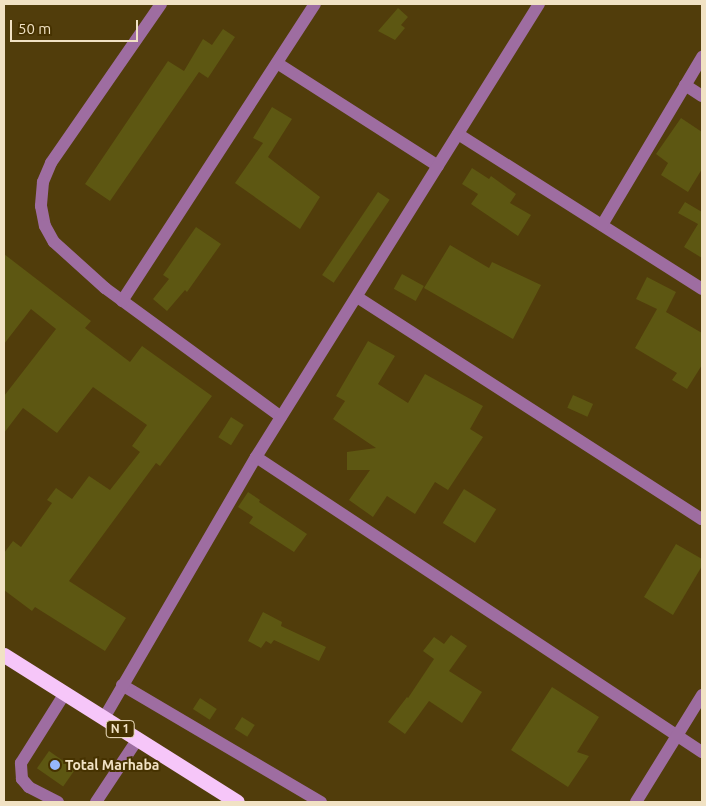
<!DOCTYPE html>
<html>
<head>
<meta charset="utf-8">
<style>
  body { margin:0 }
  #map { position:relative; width:706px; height:806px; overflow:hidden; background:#513d0b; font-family:Ubuntu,sans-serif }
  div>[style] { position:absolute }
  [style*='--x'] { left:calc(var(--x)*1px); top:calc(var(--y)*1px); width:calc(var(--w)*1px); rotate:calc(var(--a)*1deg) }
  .building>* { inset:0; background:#5d5712; transform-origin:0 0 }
  .minor>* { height:12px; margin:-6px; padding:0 6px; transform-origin:6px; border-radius:6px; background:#9e6da1 }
  .highway>* { height:15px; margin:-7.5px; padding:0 7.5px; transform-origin:7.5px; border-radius:7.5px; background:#f6c6f9 }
  .dots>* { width:14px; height:14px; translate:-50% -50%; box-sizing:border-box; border:2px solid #463200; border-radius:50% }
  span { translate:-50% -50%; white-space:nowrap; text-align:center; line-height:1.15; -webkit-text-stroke:4px #463200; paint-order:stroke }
  .shield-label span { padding:1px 4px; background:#463200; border:1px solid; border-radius:4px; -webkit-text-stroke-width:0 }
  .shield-label { font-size:12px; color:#f1e2c4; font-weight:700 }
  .poi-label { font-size:14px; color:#f1e2c4; font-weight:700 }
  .left { translate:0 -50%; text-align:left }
  .frame { position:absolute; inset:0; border:5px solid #f1e2c4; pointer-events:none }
  .scale { position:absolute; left:10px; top:20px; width:128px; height:22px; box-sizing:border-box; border:2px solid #f1e2c4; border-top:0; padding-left:6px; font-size:15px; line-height:18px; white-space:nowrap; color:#f1e2c4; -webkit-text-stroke:4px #463200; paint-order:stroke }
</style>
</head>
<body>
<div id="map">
  <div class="building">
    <div style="clip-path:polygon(398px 8px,408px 17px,401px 25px,405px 28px,395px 40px,378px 31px)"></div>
    <div style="clip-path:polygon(223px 29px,235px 37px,208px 78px,199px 72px,110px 201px,85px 184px,168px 61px,184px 71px,203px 39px,212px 45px)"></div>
    <div style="clip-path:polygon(272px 107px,292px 119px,268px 157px,320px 197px,300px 229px,235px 183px,263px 143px,253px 138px)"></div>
    <div style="clip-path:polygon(681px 118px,702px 132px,702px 169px,688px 192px,661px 175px,668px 163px,656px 154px)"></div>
    <div style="clip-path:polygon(472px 168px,489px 179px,491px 176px,516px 194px,510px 203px,531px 215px,518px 236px,471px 204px,478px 194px,462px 184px)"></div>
    <div style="left:378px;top:192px;width:14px;height:100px;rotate:34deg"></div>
    <div style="clip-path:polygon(685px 202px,702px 212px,702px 258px,684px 247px,698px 224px,678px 213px)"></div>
    <div style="clip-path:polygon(196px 227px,221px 244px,187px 292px,185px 290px,167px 311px,153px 299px,169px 279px,163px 275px)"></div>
    <div style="clip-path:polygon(450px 245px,489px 268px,492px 262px,541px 285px,513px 339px,424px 288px)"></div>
    <div style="clip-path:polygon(4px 254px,91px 321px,85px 328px,130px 362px,142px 346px,212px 396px,160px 466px,156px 463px,69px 581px,126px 618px,105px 651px,35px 607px,32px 611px,4px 590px,4px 553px,13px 541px,21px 547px,52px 503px,47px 500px,56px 488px,72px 499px,89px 476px,110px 490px,140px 452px,132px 446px,147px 425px,93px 387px,57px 433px,23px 408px,4px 433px,4px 396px,56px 329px,31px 309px,4px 344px)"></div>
    <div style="left:402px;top:274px;width:25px;height:17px;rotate:29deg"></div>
    <div style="clip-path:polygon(647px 277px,676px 292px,666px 312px,702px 333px,702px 365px,687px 389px,672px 380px,677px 373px,635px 348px,657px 309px,636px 299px)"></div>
    <div style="clip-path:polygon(368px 341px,395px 356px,378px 384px,408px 403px,425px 374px,483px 406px,470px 429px,483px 437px,448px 490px,435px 482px,415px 514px,387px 496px,373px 517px,349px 500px,370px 470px,347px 470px,347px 452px,376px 448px,333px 419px,345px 401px,336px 396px)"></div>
    <div style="left:573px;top:395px;width:22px;height:14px;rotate:24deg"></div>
    <div style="left:231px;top:417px;width:15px;height:24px;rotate:32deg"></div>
    <div style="left:464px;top:489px;width:38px;height:40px;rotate:32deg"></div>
    <div style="clip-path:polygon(248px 492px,260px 500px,259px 502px,307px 534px,294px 552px,249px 523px,253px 517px,238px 507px)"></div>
    <div style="clip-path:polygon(676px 544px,702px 559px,702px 566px,673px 615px,644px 597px)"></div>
    <div style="clip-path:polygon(263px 612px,282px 622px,281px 626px,326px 647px,319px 661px,274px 640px,271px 644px,266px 641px,261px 648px,248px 641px)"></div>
    <div style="clip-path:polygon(451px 635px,467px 646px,449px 671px,482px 692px,462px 723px,429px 701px,405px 734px,388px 722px,407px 697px,408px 698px,434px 659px,423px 651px,434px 637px,444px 644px)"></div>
    <div style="clip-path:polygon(552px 687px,599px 717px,577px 752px,589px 756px,568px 787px,511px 750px)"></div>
    <div style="left:200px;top:698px;width:20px;height:13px;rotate:33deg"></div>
    <div style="left:242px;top:717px;width:15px;height:14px;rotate:32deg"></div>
    <div style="left:49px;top:751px;width:32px;height:21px;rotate:35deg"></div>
  </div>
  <div class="minor">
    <div style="--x:161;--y:4;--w:193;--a:124.7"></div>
    <div style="--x:51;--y:163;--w:21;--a:113"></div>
    <div style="--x:43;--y:182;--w:24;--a:95"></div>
    <div style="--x:41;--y:206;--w:20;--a:79"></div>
    <div style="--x:45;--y:226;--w:18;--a:61"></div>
    <div style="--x:54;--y:242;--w:69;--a:42"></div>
    <div style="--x:105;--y:288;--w:218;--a:36.2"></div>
    <div style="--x:277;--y:63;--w:191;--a:32.6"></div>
    <div style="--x:685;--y:85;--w:20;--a:33"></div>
    <div style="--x:458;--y:134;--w:289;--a:32.4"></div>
    <div style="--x:602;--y:225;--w:196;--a:-59.2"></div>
    <div style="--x:357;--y:297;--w:410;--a:32.8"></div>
    <div style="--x:122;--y:301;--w:354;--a:-57"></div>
    <div style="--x:256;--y:457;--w:535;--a:33.48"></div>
    <div style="--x:122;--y:685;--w:231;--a:30.5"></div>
    <div style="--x:104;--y:718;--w:302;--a:-59.8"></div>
    <div style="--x:256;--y:457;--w:534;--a:-58.01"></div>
    <div style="--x:58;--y:802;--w:33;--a:-153"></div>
    <div style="--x:29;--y:787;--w:11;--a:-131"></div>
    <div style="--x:22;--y:779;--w:16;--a:-94"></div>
    <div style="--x:21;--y:763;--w:83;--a:-57.8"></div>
    <div style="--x:96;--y:802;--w:74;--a:-56.5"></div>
    <div style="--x:636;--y:802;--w:126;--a:-58.3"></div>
  </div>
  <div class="highway">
    <div style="--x:4;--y:655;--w:275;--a:32.2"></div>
  </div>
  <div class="dots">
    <div style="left:55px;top:765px;background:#95b6fd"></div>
  </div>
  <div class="shield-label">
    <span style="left:120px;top:729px">N 1</span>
  </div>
  <div class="poi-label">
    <span class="left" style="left:65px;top:765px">Total Marhaba</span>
  </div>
  <div class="frame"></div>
  <div class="scale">50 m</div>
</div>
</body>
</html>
